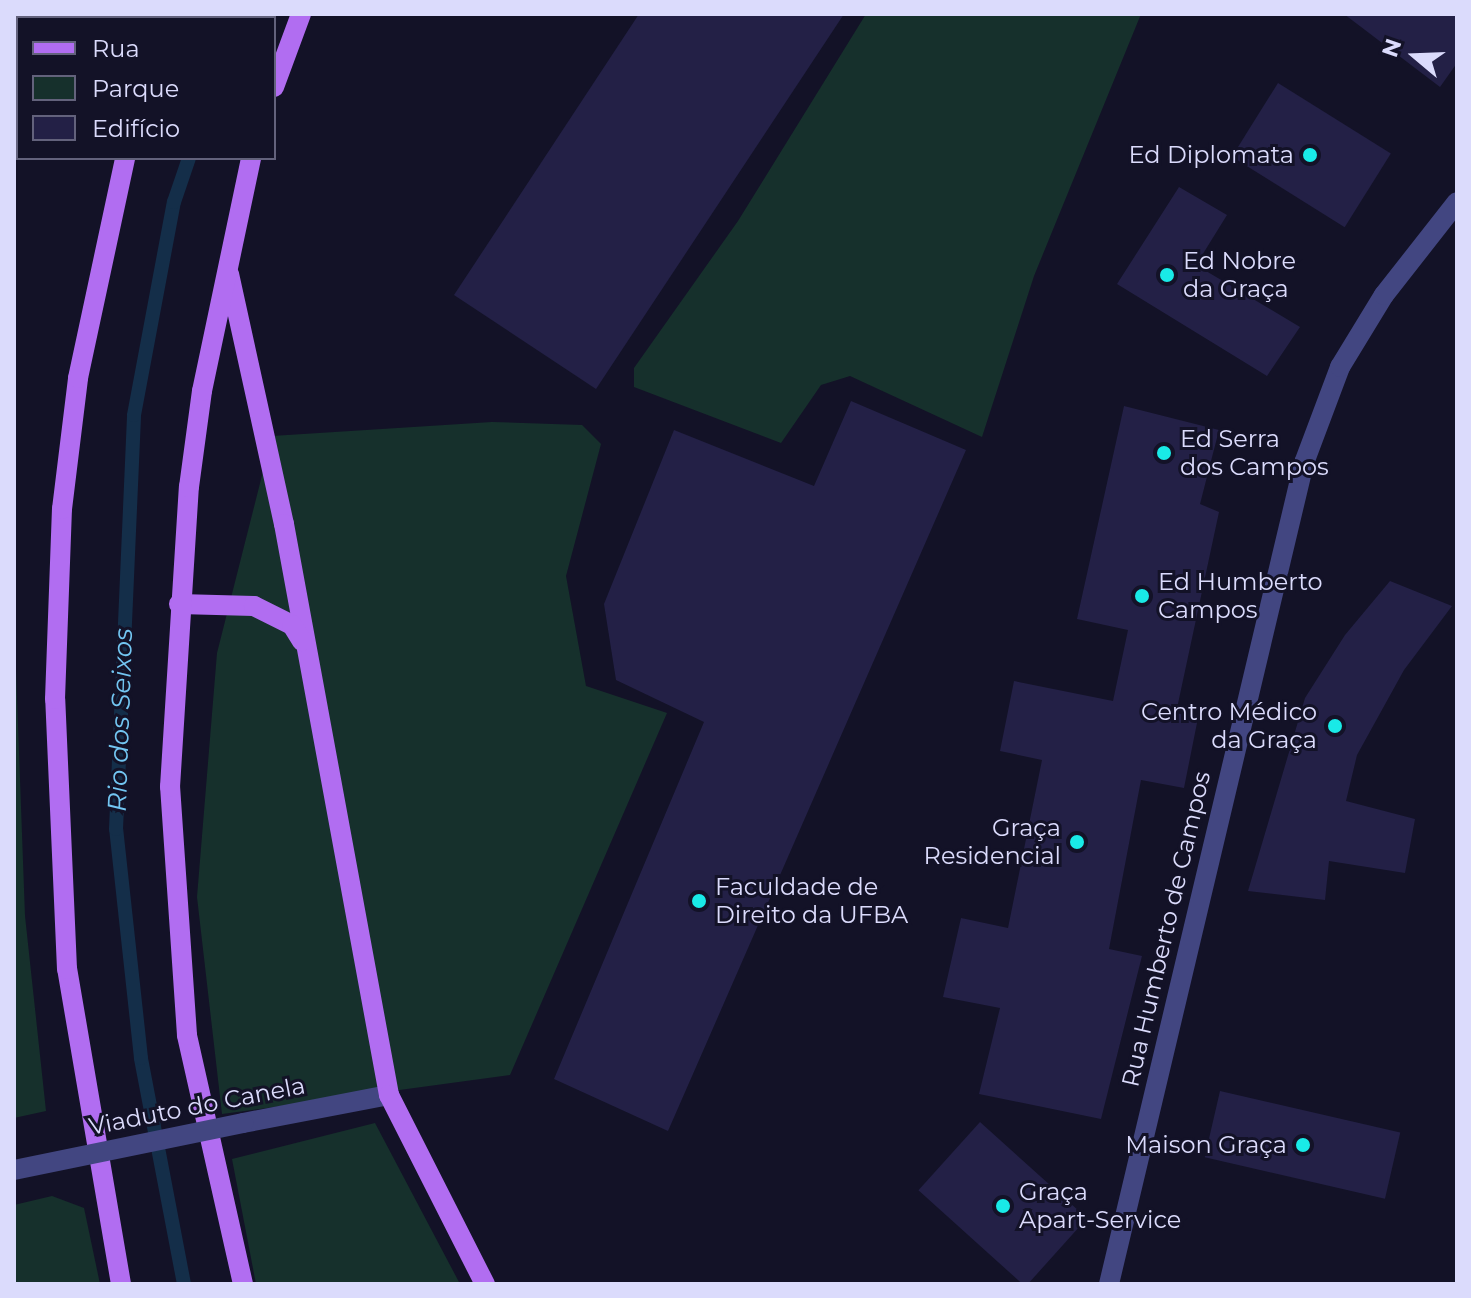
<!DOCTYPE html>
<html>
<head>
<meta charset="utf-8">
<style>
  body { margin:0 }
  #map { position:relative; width:1471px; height:1298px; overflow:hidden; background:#131227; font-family:Montserrat,sans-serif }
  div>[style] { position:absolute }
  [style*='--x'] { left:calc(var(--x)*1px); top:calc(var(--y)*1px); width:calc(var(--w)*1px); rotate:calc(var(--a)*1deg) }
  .green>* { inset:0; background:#16302c }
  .stream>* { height:14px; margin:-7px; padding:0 7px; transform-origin:7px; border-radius:7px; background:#142e49 }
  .building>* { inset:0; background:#232046; transform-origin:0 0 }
  .minor>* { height:20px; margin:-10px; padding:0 10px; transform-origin:10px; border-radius:10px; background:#424681 }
  .major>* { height:20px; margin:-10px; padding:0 10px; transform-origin:10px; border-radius:10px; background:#b16df1 }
  .minor-bridge>* { height:20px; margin:-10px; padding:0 10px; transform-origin:10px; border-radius:10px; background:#424681 }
  .dots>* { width:22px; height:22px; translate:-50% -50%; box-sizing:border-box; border:4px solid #131227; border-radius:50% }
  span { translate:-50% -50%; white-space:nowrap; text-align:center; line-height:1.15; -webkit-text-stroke:6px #131227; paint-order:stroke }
  .poi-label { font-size:24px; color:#dbdbfc }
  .right { translate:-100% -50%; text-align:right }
  .left { translate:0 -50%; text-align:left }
  .street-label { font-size:24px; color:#dbdbfc }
  .water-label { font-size:26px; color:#73c6f2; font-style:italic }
  .frame { position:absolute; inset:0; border:16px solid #dbdbfc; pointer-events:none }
  .legend { position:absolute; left:16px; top:16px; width:260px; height:144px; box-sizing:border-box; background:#131227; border:2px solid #63627c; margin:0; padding:10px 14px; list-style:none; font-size:24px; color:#dbdbfc }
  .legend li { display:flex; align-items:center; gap:16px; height:40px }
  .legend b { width:40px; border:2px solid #63627c }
  .north { position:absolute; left:1375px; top:16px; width:80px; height:80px; -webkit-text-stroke:6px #131227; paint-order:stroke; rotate:289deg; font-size:22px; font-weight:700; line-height:32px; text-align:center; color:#dbdbfc }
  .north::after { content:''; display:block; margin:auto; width:28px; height:36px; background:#dbdbfc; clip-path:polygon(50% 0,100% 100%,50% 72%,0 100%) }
</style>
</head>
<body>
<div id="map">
  <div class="green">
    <div style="clip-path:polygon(866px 14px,1141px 14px,1034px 276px,982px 437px,850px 376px,821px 385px,781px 443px,634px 387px,634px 368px,738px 221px)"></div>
    <div style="clip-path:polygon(492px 422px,582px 425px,601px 444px,566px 576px,586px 686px,667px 713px,510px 1075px,222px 1114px,197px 897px,217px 653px,272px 436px)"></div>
    <div style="clip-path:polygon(14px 615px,25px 916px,46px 1111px,14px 1118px)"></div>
    <div style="clip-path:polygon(375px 1123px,460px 1284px,256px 1284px,232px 1159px)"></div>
    <div style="clip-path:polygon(52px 1196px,84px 1208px,100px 1284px,14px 1284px,14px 1205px)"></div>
  </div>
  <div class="stream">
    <div style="--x:238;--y:18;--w:4;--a:-76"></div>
    <div style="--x:184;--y:1284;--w:230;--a:-100.8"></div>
    <div style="--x:141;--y:1058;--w:230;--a:-96.2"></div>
    <div style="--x:116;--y:829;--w:414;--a:-87.5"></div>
    <div style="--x:134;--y:415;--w:217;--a:-79.4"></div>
    <div style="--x:174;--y:202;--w:46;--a:-71.2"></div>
  </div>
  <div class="building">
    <div style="clip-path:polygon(639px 14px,844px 14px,596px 389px,454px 295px)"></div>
    <div style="clip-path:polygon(1344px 14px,1457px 14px,1457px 63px,1440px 87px)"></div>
    <div style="left:1278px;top:83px;width:133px;height:87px;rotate:32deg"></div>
    <div style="clip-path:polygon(1179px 187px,1227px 215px,1196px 265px,1300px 327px,1267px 376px,1117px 284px)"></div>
    <div style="clip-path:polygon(851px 401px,966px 450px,668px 1131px,554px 1079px,704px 722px,616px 680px,604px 604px,674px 430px,814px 486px)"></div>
    <div style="clip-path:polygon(1124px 406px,1219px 430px,1200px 504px,1219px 512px,1176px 713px,1198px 718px,1184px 788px,1141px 780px,1109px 949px,1142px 956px,1101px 1119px,979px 1094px,1000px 1008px,943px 997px,961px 918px,1008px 928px,1042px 760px,1000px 751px,1014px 681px,1113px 701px,1128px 630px,1077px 619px)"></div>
    <div style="clip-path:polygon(1390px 581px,1452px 606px,1404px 670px,1357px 755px,1346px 801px,1415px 819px,1405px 873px,1329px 861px,1325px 900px,1248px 891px,1305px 698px,1345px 635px)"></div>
    <div style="left:1220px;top:1091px;width:185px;height:68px;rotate:13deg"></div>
    <div style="left:980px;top:1122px;width:144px;height:92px;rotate:42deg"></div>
  </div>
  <div class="minor">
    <div style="--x:243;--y:1123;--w:149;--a:-10.9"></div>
    <div style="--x:1109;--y:1284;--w:844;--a:-76.64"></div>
    <div style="--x:1304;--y:463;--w:103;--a:-69.4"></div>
    <div style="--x:1340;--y:367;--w:84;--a:-58.6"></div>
    <div style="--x:1384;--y:295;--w:118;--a:-51.9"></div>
  </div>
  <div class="major">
    <div style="--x:173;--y:18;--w:4;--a:-76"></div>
    <div style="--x:274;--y:87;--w:78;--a:-69.7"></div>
    <div style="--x:229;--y:274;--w:256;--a:77.6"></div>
    <div style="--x:284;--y:524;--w:581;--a:79.58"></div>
    <div style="--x:389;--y:1095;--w:212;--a:63.1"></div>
    <div style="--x:179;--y:604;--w:75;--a:1.5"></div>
    <div style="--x:254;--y:606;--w:42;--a:26.6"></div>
    <div style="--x:292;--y:625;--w:19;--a:58"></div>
    <div style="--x:121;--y:1284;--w:320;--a:-99.7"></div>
    <div style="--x:67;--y:969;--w:270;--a:-92.5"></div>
    <div style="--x:55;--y:699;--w:190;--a:-87.9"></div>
    <div style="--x:62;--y:509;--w:132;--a:-83"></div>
    <div style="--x:78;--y:378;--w:225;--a:-77.9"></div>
    <div style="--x:243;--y:1284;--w:255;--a:-102.7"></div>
    <div style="--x:187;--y:1035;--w:249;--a:-93.9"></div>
    <div style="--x:170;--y:787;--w:301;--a:-86.4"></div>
    <div style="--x:189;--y:487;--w:97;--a:-82.3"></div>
    <div style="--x:202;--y:391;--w:238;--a:-78.1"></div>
  </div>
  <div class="minor-bridge">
    <div style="--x:14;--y:1170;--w:234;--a:-11.6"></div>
  </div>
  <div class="dots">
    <div style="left:1310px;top:155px;background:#19eae7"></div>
    <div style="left:1167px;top:275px;background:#19eae7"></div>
    <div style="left:1164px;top:453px;background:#19eae7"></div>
    <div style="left:1142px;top:596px;background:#19eae7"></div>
    <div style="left:1335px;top:726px;background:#19eae7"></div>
    <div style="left:1077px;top:842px;background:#19eae7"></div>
    <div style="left:699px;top:901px;background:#19eae7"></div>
    <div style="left:1303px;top:1145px;background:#19eae7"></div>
    <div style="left:1003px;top:1206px;background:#19eae7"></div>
  </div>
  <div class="poi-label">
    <span class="right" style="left:1294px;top:155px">Ed Diplomata</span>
    <span class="left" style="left:1183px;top:275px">Ed Nobre<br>da Graça</span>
    <span class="left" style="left:1180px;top:453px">Ed Serra<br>dos Campos</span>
    <span class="left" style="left:1158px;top:596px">Ed Humberto<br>Campos</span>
    <span class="right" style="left:1317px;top:726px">Centro Médico<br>da Graça</span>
    <span class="right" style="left:1061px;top:842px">Graça<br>Residencial</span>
    <span class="left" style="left:715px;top:901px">Faculdade de<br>Direito da UFBA</span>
    <span class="right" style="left:1287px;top:1145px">Maison Graça</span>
    <span class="left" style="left:1019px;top:1206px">Graça<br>Apart-Service</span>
  </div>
  <div class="street-label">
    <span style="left:1166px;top:929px;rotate:-77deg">Rua Humberto de Campos</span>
    <span style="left:197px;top:1106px;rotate:-11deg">Viaduto do Canela</span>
  </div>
  <div class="water-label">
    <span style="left:121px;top:720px;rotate:-88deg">Rio dos Seixos</span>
  </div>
  <div class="frame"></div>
  <ul class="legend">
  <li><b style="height:10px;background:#b16df1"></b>Rua</li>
  <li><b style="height:22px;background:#16302c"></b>Parque</li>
  <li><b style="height:22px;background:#232046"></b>Edifício</li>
  </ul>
  <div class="north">N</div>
</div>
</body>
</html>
